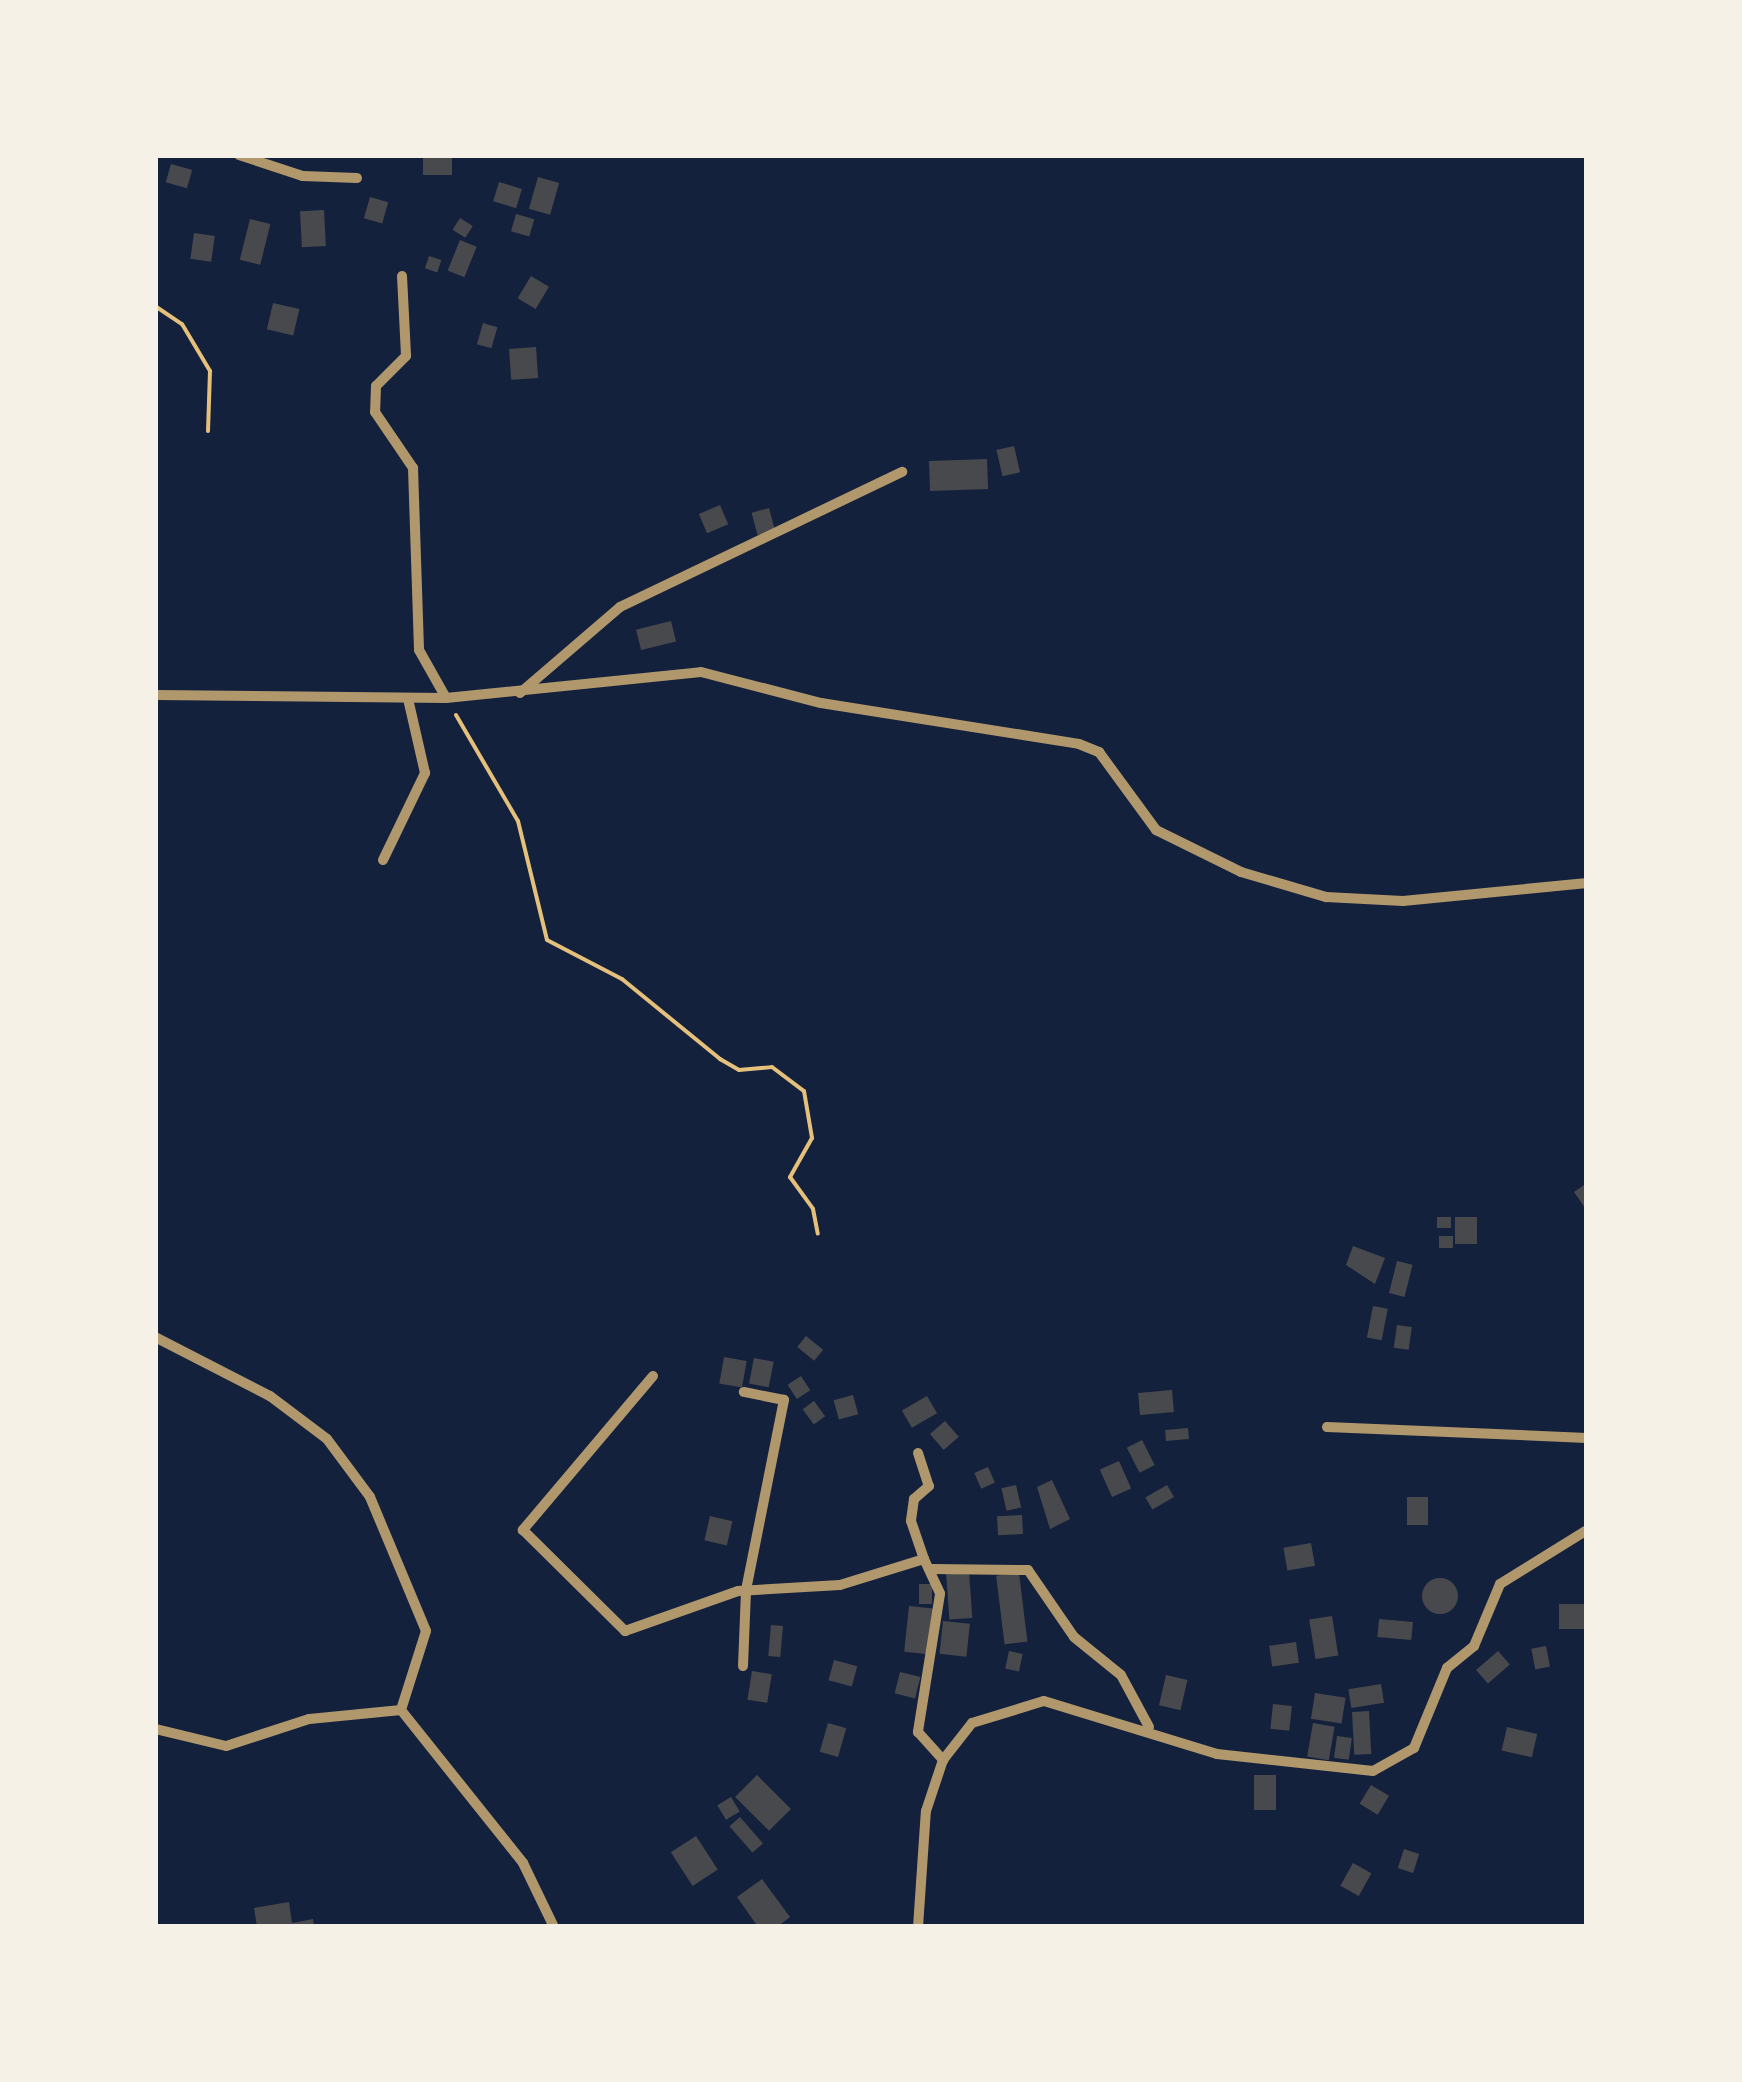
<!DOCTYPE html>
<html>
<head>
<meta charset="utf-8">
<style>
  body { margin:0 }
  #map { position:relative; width:1742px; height:2082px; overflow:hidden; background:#14213d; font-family:"PT Sans",sans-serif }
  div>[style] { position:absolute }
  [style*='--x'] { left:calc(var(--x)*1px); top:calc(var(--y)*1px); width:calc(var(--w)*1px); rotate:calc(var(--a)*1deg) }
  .building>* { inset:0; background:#48494c; transform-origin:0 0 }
  .round { border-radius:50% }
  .path>* { height:4px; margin:-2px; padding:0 2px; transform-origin:2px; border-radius:2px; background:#e5c07b }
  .minor>* { height:10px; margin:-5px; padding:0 5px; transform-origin:5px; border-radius:5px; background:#b1986c }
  span { translate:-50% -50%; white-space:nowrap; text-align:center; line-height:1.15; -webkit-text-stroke:10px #f6f1e7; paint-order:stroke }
  .frame { position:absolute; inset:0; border:158px solid #f6f1e7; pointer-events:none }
</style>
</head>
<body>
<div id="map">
  <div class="building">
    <div style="left:423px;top:155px;width:29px;height:20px"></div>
    <div style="left:171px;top:164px;width:22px;height:19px;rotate:16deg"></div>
    <div style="left:538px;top:177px;width:22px;height:33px;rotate:16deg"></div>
    <div style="left:499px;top:182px;width:24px;height:20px;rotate:17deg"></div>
    <div style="left:370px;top:197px;width:19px;height:22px;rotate:16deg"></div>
    <div style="left:324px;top:210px;width:36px;height:24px;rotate:87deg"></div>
    <div style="left:516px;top:214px;width:19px;height:18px;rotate:16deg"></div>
    <div style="left:460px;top:218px;width:15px;height:14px;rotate:32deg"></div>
    <div style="left:250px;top:219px;width:21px;height:42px;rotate:14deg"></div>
    <div style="left:194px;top:233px;width:21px;height:26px;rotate:8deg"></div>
    <div style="left:460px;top:240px;width:18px;height:33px;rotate:22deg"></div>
    <div style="left:429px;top:256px;width:13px;height:13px;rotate:18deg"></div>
    <div style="left:531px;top:276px;width:21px;height:26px;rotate:31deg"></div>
    <div style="left:273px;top:303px;width:27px;height:27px;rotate:13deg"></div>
    <div style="left:483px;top:323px;width:15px;height:22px;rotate:16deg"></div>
    <div style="left:536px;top:347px;width:31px;height:27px;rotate:86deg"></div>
    <div style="left:1014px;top:446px;width:27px;height:18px;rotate:77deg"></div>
    <div style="left:987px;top:459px;width:30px;height:58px;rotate:88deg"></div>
    <div style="left:720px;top:505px;width:21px;height:23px;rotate:67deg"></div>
    <div style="left:769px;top:508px;width:23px;height:18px;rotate:75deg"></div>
    <div style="left:671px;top:621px;width:21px;height:36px;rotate:76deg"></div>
    <div style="clip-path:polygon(1587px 1183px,1587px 1211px,1574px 1192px)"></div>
    <div style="left:1437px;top:1217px;width:14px;height:11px"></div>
    <div style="left:1455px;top:1217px;width:22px;height:27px"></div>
    <div style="left:1439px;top:1236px;width:14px;height:12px"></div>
    <div style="clip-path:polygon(1353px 1246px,1385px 1258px,1375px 1284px,1346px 1265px)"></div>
    <div style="left:1397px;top:1261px;width:16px;height:33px;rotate:14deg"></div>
    <div style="left:1373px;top:1306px;width:15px;height:32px;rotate:11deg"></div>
    <div style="left:1397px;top:1325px;width:15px;height:23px;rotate:8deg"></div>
    <div style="left:806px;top:1336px;width:22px;height:14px;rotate:39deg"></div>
    <div style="left:724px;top:1357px;width:23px;height:27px;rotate:10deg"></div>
    <div style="left:754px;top:1358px;width:20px;height:26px;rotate:11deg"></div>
    <div style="left:801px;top:1376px;width:17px;height:16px;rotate:57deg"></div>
    <div style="left:1172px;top:1390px;width:22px;height:34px;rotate:85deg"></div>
    <div style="left:853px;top:1395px;width:20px;height:20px;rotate:75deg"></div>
    <div style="left:927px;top:1396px;width:20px;height:29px;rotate:60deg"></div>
    <div style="left:814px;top:1401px;width:19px;height:14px;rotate:54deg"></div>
    <div style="left:945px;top:1421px;width:21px;height:20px;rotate:49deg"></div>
    <div style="left:1188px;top:1428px;width:11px;height:23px;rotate:85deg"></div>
    <div style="left:1142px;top:1440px;width:28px;height:17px;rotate:63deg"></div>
    <div style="left:1119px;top:1461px;width:30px;height:21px;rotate:66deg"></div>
    <div style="left:988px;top:1467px;width:17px;height:15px;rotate:66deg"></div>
    <div style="clip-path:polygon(1052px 1480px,1070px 1519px,1050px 1529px,1037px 1487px)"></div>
    <div style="left:1016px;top:1485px;width:23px;height:15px;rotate:77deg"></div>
    <div style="left:1167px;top:1485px;width:14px;height:25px;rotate:60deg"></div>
    <div style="left:1407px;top:1497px;width:21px;height:28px"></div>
    <div style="left:1022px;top:1515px;width:19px;height:25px;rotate:87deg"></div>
    <div style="left:710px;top:1516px;width:23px;height:25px;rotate:13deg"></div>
    <div style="left:1311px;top:1543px;width:23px;height:28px;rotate:80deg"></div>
    <div style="left:969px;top:1571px;width:47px;height:23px;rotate:86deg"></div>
    <div style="left:1019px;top:1573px;width:69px;height:23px;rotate:83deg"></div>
    <div class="round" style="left:1422px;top:1578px;width:36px;height:36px"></div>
    <div style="left:919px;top:1584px;width:13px;height:20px"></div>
    <div style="left:1587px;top:1604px;width:25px;height:28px;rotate:90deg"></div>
    <div style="left:909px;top:1606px;width:27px;height:46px;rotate:6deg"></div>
    <div style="left:1332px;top:1616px;width:40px;height:23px;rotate:81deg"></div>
    <div style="left:1379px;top:1619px;width:34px;height:18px;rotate:5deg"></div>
    <div style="left:943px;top:1621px;width:27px;height:33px;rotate:6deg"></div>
    <div style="left:771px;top:1625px;width:12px;height:31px;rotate:5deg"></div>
    <div style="left:1296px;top:1642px;width:21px;height:27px;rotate:82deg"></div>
    <div style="left:1546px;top:1646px;width:21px;height:15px;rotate:79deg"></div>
    <div style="left:1009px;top:1651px;width:14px;height:18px;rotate:12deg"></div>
    <div style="left:1498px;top:1651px;width:18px;height:29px;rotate:49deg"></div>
    <div style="left:834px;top:1660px;width:24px;height:21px;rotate:15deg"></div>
    <div style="left:752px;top:1671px;width:20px;height:29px;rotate:9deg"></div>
    <div style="left:900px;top:1672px;width:21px;height:22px;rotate:14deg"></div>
    <div style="left:1166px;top:1675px;width:22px;height:31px;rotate:13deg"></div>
    <div style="left:1381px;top:1684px;width:19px;height:33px;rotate:81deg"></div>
    <div style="left:1315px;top:1693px;width:31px;height:26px;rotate:9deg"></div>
    <div style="left:1273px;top:1704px;width:19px;height:25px;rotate:6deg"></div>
    <div style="left:1369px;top:1711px;width:43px;height:17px;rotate:87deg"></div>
    <div style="left:828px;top:1723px;width:19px;height:30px;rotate:16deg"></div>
    <div style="left:1313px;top:1723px;width:22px;height:34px;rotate:10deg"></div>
    <div style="left:1507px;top:1727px;width:31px;height:24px;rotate:13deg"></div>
    <div style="left:1337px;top:1736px;width:15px;height:22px;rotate:8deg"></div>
    <div style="left:757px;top:1775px;width:48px;height:31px;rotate:45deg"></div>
    <div style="left:1254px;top:1775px;width:22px;height:35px"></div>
    <div style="left:1371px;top:1785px;width:21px;height:22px;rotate:31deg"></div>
    <div style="left:731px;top:1797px;width:17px;height:16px;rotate:59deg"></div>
    <div style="left:740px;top:1817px;width:35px;height:14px;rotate:49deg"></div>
    <div style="left:696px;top:1836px;width:40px;height:30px;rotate:57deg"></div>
    <div style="left:1404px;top:1849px;width:16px;height:20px;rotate:18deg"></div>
    <div style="left:1353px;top:1863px;width:21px;height:26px;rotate:29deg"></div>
    <div style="clip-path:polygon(762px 1879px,790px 1917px,777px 1927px,758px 1927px,737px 1897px)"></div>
    <div style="clip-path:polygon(289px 1902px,292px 1923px,313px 1919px,314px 1927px,257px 1927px,254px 1908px)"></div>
  </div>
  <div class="path">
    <div style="--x:155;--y:306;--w:32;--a:34"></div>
    <div style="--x:182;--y:324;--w:55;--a:59.2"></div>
    <div style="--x:210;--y:371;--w:60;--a:91.9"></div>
    <div style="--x:456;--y:715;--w:123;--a:59.7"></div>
    <div style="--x:518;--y:821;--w:122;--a:76.3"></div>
    <div style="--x:547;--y:940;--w:85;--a:27.5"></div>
    <div style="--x:622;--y:979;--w:127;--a:39.2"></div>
    <div style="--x:720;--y:1059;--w:22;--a:30"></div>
    <div style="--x:739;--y:1070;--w:33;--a:-5"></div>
    <div style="--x:772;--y:1067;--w:40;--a:37"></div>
    <div style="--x:804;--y:1091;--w:48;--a:80.3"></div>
    <div style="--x:812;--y:1138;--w:45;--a:119.4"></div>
    <div style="--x:790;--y:1177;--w:39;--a:54"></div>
    <div style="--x:813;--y:1209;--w:25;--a:79"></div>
  </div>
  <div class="minor">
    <div style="--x:239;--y:155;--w:67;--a:18.2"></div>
    <div style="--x:303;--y:176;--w:54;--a:2.1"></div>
    <div style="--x:402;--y:276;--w:80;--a:87.1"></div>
    <div style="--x:406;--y:356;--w:42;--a:135"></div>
    <div style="--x:376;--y:386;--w:26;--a:92"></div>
    <div style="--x:375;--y:412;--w:68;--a:55.8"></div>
    <div style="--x:413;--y:468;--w:182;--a:88.1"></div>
    <div style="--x:419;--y:650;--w:55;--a:60.6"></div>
    <div style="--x:520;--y:693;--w:132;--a:-40.7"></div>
    <div style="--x:620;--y:607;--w:313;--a:-25.6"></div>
    <div style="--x:155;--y:695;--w:291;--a:0.6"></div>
    <div style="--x:446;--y:698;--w:256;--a:-5.8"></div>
    <div style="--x:701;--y:672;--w:124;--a:14.5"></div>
    <div style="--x:821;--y:703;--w:261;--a:9"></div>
    <div style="--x:1079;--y:744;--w:22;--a:22"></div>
    <div style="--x:1099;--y:752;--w:97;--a:53.8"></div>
    <div style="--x:1156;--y:830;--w:95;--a:26.3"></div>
    <div style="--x:1241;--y:872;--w:89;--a:16.4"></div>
    <div style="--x:1326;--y:897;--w:77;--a:3"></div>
    <div style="--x:1403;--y:901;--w:185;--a:-5.6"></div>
    <div style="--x:383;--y:860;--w:97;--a:-64.2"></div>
    <div style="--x:425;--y:773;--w:76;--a:-102.9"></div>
    <div style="--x:155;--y:1337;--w:129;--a:27.2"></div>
    <div style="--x:270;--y:1396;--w:71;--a:37"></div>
    <div style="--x:327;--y:1439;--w:72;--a:53.4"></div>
    <div style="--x:370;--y:1497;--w:145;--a:67.3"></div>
    <div style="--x:426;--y:1631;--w:83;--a:107.6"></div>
    <div style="--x:401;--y:1710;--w:92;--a:174.4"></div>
    <div style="--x:309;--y:1719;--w:87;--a:162"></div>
    <div style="--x:226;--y:1746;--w:73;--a:-166.5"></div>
    <div style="--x:653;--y:1376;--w:202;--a:130.2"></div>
    <div style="--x:523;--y:1530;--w:144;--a:44.7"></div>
    <div style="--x:625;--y:1631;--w:120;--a:-19.5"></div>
    <div style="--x:738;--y:1591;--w:102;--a:-3.4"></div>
    <div style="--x:840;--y:1585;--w:88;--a:-17.2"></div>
    <div style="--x:924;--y:1559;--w:38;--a:65"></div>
    <div style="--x:940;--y:1594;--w:140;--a:99.1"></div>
    <div style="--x:918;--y:1732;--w:38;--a:48"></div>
    <div style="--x:1327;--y:1427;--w:260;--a:2.4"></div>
    <div style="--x:918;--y:1453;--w:35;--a:72"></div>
    <div style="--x:929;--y:1486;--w:20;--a:139"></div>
    <div style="--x:914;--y:1499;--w:22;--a:98"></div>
    <div style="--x:911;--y:1521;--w:40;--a:71.1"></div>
    <div style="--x:932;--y:1569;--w:96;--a:0.6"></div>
    <div style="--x:1028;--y:1570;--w:81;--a:55.5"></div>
    <div style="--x:1074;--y:1637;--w:60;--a:39"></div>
    <div style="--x:1121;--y:1675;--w:59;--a:61.7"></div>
    <div style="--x:743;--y:1666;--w:76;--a:-87.7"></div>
    <div style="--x:746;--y:1590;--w:194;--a:-78.7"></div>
    <div style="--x:784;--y:1400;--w:41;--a:-168.7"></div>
    <div style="--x:401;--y:1710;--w:196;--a:51.4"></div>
    <div style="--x:523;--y:1863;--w:71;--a:64.2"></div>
    <div style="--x:918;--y:1927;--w:116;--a:-86.1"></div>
    <div style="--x:926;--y:1811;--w:54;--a:-71.6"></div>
    <div style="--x:943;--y:1760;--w:47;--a:-51.9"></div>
    <div style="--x:972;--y:1723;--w:75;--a:-17"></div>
    <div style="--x:1044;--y:1701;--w:181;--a:17"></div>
    <div style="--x:1217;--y:1754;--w:157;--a:6.2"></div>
    <div style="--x:1373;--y:1771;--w:47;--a:-29.3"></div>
    <div style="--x:1414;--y:1748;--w:87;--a:-67.6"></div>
    <div style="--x:1447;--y:1668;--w:35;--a:-39"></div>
    <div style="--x:1474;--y:1646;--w:67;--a:-67.2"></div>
    <div style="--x:1500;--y:1584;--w:102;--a:-31.8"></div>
  </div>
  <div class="frame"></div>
</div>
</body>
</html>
